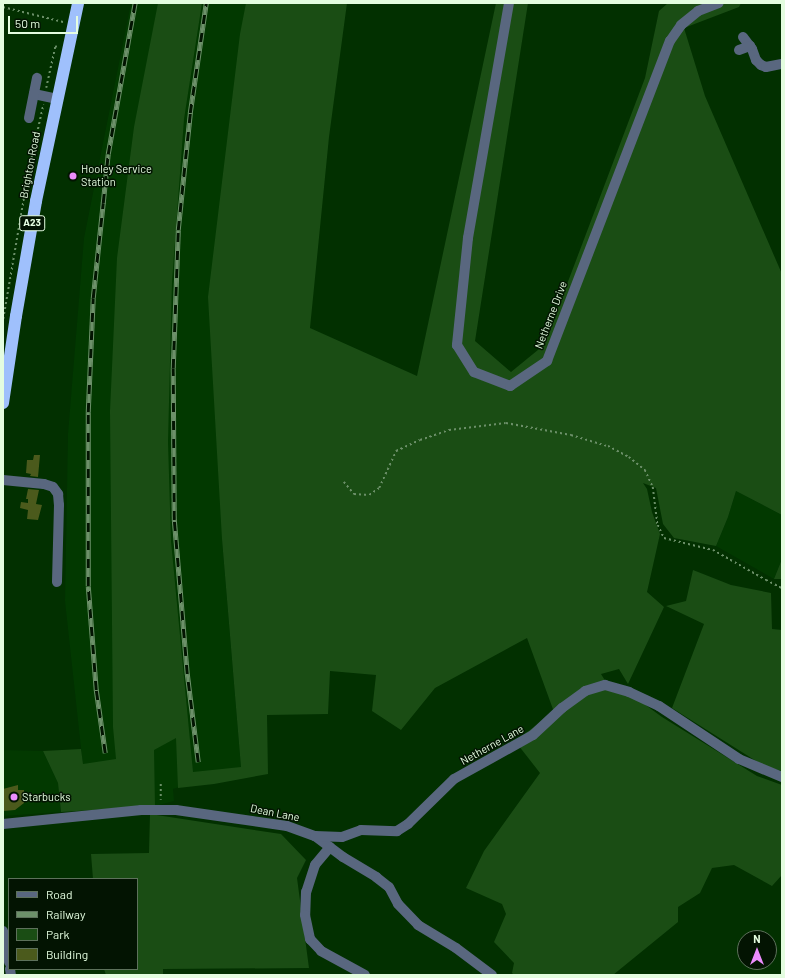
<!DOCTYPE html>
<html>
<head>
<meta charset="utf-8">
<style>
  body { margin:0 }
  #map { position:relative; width:785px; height:978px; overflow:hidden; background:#023000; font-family:Barlow,sans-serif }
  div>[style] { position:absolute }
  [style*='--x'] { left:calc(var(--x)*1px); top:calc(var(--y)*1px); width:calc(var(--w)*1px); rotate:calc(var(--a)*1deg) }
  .built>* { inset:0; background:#023900 }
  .green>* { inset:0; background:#1a4d14 }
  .building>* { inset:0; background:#4b5a1c }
  .path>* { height:1.5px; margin-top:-0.75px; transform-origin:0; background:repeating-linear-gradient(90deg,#6b8f68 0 2px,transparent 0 5px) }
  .minor>* { height:10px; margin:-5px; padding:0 5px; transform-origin:5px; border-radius:5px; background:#59677f }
  .highway>* { height:12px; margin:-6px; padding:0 6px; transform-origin:6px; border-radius:6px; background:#9fc0fc }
  .rail>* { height:4.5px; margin-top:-2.25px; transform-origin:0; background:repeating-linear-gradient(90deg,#031402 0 9px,#6d916a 0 18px); box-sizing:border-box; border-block:1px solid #6d916a }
  .dots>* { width:11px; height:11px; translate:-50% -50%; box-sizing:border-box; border:2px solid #031402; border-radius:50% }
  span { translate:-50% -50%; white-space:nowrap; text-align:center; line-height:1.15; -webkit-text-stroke:3px #031402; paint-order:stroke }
  .shield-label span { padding:1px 3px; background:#031402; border:1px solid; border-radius:3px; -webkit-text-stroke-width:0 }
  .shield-label { font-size:10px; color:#e4fde0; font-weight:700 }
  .street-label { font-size:11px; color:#e4fde0 }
  .poi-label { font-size:11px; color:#e4fde0 }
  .left { translate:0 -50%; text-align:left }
  .frame { position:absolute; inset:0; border:4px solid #e4fde0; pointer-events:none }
  .legend { position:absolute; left:8px; top:878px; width:130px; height:92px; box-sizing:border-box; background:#031402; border:1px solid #5d715b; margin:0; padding:5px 7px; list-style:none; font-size:12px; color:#e4fde0 }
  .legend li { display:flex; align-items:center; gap:8px; height:20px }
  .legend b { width:20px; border:1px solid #5d715b }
  .north { position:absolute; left:737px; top:930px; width:40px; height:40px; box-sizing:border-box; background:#031402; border:1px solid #5d715b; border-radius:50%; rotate:0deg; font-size:11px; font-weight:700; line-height:16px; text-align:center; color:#e4fde0 }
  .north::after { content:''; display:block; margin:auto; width:14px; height:18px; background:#eb8dfc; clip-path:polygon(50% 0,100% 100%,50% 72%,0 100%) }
  .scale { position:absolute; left:8px; top:16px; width:70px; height:18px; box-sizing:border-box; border:2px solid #e4fde0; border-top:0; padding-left:5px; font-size:12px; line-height:14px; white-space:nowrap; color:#e4fde0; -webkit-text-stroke:3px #031402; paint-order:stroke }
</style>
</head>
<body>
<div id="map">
  <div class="built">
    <div style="clip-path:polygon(131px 3px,261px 3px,224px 320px,222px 539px,241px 767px,173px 789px,174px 801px,155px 806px,154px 799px,86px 794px,65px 601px,68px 434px,84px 238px)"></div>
    <div style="clip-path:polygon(736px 491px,782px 515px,782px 559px,774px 579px,716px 546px,728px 517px)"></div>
    <div style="clip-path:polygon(3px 750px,43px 751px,58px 783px,61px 812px,3px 816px)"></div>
  </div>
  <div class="green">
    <div style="clip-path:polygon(158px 3px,202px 3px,184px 119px,172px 282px,168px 442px,171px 541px,193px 772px,241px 767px,222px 539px,208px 297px,240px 34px,246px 3px,347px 3px,329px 137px,310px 328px,417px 376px,496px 3px,528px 3px,475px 341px,511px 372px,544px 345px,645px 78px,659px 11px,668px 3px,741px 3px,739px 7px,684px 28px,705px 96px,782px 274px,782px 515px,736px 491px,728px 517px,716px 546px,674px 538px,663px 524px,656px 488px,643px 483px,647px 489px,652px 512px,660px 534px,647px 592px,664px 607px,628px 684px,619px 669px,601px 674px,609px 687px,632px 695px,662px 717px,757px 776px,782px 785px,782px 875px,772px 886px,734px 865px,712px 868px,700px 893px,678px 907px,678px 922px,613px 975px,514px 975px,512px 973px,514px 963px,494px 942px,506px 914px,502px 904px,466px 888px,484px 851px,540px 773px,515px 741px,554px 712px,527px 638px,435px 688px,401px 730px,372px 711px,376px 675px,330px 671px,328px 714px,267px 715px,268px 774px,214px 784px,178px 788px,176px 738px,154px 750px,155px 806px,61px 812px,58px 783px,43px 751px,81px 749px,83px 764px,116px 759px,113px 727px,110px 411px,117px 258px,134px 127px)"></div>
    <div style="clip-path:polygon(782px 559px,782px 579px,774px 579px)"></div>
    <div style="clip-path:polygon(693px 570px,731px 585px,771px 593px,772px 629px,782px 630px,782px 771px,764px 766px,672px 708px,704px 624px,666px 606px,686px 601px)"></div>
    <div style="clip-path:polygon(150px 814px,281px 834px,306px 860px,297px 878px,309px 968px,163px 969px,163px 975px,106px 975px,104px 969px,137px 969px,137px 879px,93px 879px,91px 854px,149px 853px)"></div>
  </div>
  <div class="building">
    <div style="clip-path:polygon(34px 455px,40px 455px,38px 477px,30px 476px,31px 474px,26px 473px,27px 460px,33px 460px)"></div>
    <div style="clip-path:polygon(28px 489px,39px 490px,36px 504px,42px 505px,38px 520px,27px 519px,28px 510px,20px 508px,21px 502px,28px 503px,28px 499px,26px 499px)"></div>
    <div style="clip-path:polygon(18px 785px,18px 790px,24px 790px,24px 803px,15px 810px,3px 811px,3px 789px)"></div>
  </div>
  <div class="path">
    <div style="--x:3;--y:7;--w:62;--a:14"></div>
    <div style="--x:46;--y:88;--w:42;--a:-77.6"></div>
    <div style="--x:55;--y:47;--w:2;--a:-27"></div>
    <div style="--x:3;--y:319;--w:143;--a:-80.3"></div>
    <div style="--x:27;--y:178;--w:75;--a:-77.6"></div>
    <div style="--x:344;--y:482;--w:16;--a:50"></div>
    <div style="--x:354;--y:494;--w:15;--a:4"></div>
    <div style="--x:369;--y:495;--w:12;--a:-35"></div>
    <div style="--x:379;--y:488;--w:41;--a:-65.3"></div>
    <div style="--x:396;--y:451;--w:26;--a:-25"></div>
    <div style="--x:420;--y:440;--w:31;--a:-19"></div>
    <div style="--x:449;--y:430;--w:57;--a:-7"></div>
    <div style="--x:506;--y:423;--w:66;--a:10.5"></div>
    <div style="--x:571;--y:435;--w:39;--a:17"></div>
    <div style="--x:608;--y:446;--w:24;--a:28"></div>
    <div style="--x:629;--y:457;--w:21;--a:39"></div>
    <div style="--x:645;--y:470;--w:19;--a:65"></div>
    <div style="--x:653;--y:487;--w:38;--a:83"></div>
    <div style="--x:658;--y:525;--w:14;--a:65"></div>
    <div style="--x:664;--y:538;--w:50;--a:13.8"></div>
    <div style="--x:713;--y:550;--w:61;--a:29.5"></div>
    <div style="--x:766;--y:580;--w:18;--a:27"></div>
    <div style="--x:161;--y:784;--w:16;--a:90"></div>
  </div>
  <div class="minor">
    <div style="--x:509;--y:3;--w:239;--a:99.9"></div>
    <div style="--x:468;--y:238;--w:108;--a:95.9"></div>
    <div style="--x:457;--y:345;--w:32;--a:58"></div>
    <div style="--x:474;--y:372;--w:39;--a:21"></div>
    <div style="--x:510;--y:386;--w:45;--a:-34"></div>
    <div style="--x:547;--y:361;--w:343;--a:-69"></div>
    <div style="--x:670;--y:41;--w:19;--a:-55"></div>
    <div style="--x:681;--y:25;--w:22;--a:-39"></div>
    <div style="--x:698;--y:11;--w:22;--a:-21"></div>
    <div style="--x:743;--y:37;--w:15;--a:53"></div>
    <div style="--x:752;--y:49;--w:12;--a:70"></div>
    <div style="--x:756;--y:60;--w:7;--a:45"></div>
    <div style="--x:761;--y:65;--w:5;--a:22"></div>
    <div style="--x:766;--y:67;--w:16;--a:-11"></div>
    <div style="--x:739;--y:50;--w:12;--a:-20"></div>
    <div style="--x:34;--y:94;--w:24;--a:12"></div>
    <div style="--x:29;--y:118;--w:41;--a:-78.7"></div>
    <div style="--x:3;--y:480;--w:41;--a:5.6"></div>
    <div style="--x:44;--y:484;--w:9;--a:18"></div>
    <div style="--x:53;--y:487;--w:9;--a:54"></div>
    <div style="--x:58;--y:494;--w:11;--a:85"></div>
    <div style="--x:59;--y:505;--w:77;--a:91.5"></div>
    <div style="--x:3;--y:824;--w:139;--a:-5.8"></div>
    <div style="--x:141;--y:810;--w:35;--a:0"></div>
    <div style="--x:176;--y:810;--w:112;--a:8.2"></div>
    <div style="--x:287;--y:826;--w:30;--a:20"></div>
    <div style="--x:315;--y:836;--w:35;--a:37"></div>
    <div style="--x:343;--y:857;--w:39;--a:31"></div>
    <div style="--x:376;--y:877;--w:16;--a:38"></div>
    <div style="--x:389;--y:887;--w:19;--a:62"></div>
    <div style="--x:398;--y:904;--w:29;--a:46"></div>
    <div style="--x:418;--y:925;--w:44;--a:31.2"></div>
    <div style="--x:456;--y:948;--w:45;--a:36.9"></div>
    <div style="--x:315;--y:836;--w:27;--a:2"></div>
    <div style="--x:342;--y:837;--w:20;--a:-20"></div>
    <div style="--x:361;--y:830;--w:36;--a:2"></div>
    <div style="--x:397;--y:831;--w:13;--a:-32"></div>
    <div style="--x:408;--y:824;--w:64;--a:-44.4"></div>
    <div style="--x:454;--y:779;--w:90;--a:-29.1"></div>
    <div style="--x:533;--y:735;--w:40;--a:-43"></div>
    <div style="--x:562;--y:708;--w:29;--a:-36"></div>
    <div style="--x:585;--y:691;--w:21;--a:-17"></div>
    <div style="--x:605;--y:685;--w:25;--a:16"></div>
    <div style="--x:629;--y:692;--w:33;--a:25"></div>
    <div style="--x:659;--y:706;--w:96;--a:33.5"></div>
    <div style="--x:739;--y:759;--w:47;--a:22.7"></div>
    <div style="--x:330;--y:847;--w:23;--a:130"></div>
    <div style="--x:315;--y:865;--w:28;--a:108"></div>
    <div style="--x:306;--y:892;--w:23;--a:92"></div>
    <div style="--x:305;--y:915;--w:25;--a:78"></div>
    <div style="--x:310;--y:939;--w:16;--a:47"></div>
    <div style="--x:321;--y:951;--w:50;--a:28.6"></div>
    <div style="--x:3;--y:931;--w:32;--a:79"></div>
    <div style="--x:10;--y:969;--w:6;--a:81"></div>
  </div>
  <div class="highway">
    <div style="--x:3;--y:403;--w:88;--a:-81.5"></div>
    <div style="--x:16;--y:316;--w:117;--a:-80.1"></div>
    <div style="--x:36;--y:201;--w:202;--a:-78"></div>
  </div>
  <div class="rail">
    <div style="--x:105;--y:753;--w:64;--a:-98.1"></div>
    <div style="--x:96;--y:690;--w:104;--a:-94.4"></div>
    <div style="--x:88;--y:586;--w:174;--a:-90"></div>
    <div style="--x:88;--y:412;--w:114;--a:-87.5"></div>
    <div style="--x:93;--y:298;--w:96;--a:-84"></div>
    <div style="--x:103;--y:203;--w:49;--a:-84.2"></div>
    <div style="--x:108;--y:154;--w:153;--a:-79.9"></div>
    <div style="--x:198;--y:762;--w:89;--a:-97.1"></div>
    <div style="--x:187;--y:674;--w:155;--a:-94.8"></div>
    <div style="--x:174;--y:520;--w:152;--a:-90.4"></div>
    <div style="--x:173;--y:368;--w:138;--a:-87.9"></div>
    <div style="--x:178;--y:230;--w:118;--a:-84.1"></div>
    <div style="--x:190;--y:113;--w:111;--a:-81.7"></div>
  </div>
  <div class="dots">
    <div style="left:73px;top:176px;background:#eb8dfc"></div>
    <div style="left:14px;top:797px;background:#eb8dfc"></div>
  </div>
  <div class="shield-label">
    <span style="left:32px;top:223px">A23</span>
  </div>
  <div class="street-label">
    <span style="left:30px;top:165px;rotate:-79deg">Brighton Road</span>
    <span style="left:551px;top:315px;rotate:-69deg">Netherne Drive</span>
    <span style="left:492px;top:745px;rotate:-29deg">Netherne Lane</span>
    <span style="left:275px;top:813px;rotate:11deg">Dean Lane</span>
  </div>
  <div class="poi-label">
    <span class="left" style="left:81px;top:176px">Hooley Service<br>Station</span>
    <span class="left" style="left:22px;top:797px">Starbucks</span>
  </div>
  <div class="frame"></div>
  <ul class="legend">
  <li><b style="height:5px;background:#59677f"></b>Road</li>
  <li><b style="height:5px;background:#6d916a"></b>Railway</li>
  <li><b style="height:11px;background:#1a4d14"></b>Park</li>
  <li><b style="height:11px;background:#4b5a1c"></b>Building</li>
  </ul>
  <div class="north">N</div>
  <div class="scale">50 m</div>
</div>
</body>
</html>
